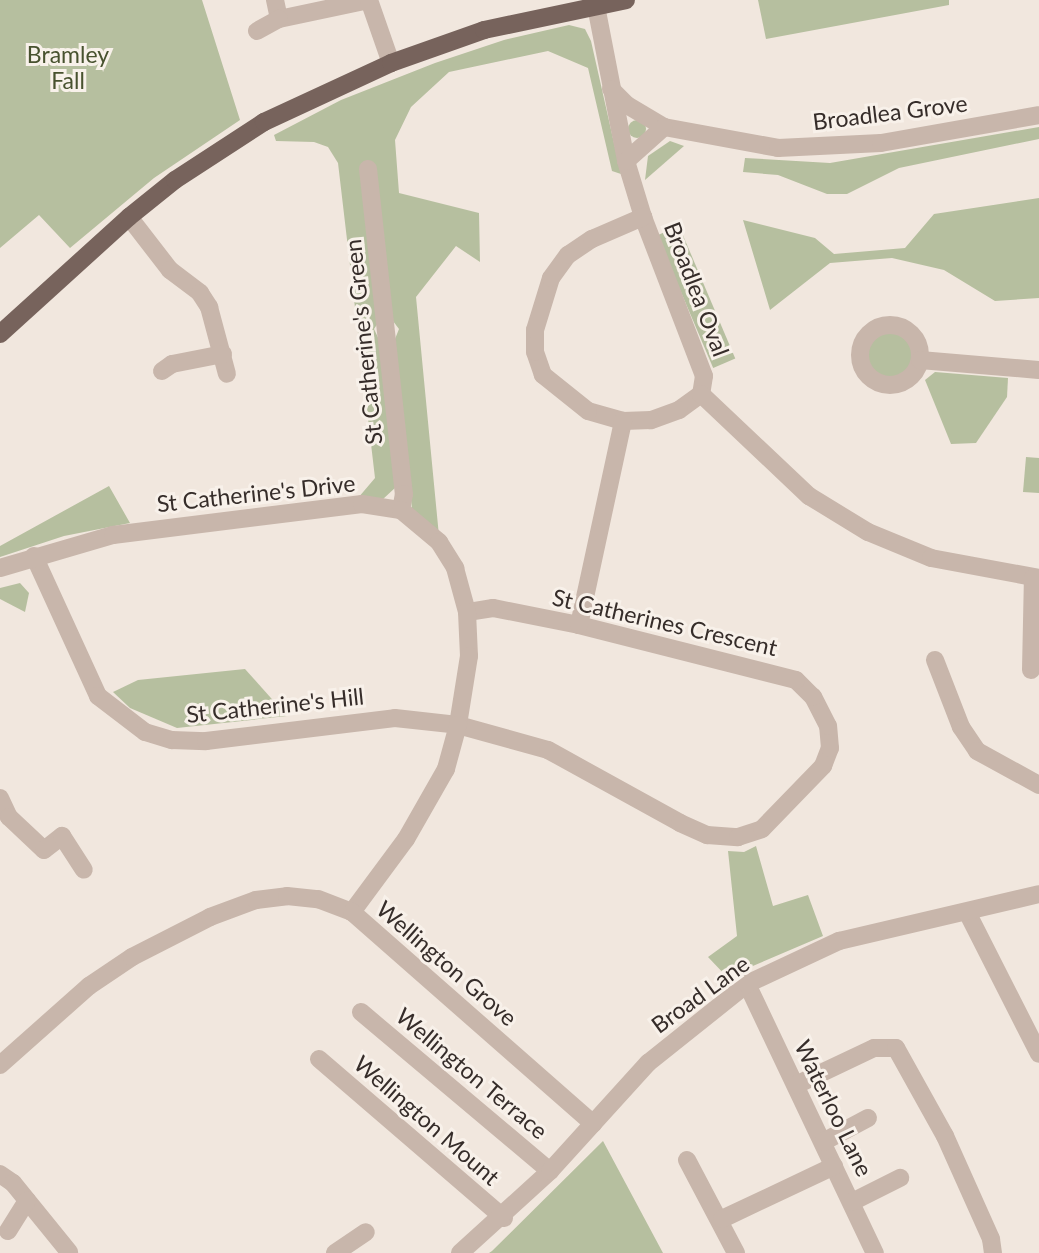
<!DOCTYPE html>
<html>
<head>
<meta charset="utf-8">
<style>
  body { margin:0 }
  #map { position:relative; width:1039px; height:1253px; overflow:hidden; background:#f1e7de; font-family:Lato,sans-serif }
  div>[style] { position:absolute }
  [style*='--x'] { left:calc(var(--x)*1px); top:calc(var(--y)*1px); width:calc(var(--w)*1px); rotate:calc(var(--a)*1deg) }
  .green>* { inset:0; background:#b6bf9f; transform-origin:0 0 }
  .round { border-radius:50% }
  .minor>* { height:18px; margin:-9px; padding:0 9px; transform-origin:9px; border-radius:9px; background:#c8b6ab }
  .minor>.ring { margin:-9px; padding:0; box-sizing:content-box; background:none; border:18px solid #c8b6ab; border-radius:50% }
  .major>* { height:18px; margin:-9px; padding:0 9px; transform-origin:9px; border-radius:9px; background:#77635c }
  span { translate:-50% -50%; white-space:nowrap; text-align:center; line-height:1.15; -webkit-text-stroke:6px #f8f1ea; paint-order:stroke }
  .park-label { font-size:23px; color:#48522f }
  .street-label { font-size:23px; color:#362d2a }
</style>
</head>
<body>
<div id="map">
  <div class="green">
    <div style="clip-path:polygon(0 0,202px 0,240px 120px,154px 178px,70px 248px,39px 215px,0 248px)"></div>
    <div style="clip-path:polygon(758px 0,949px 0,949px 5px,766px 39px)"></div>
    <div style="clip-path:polygon(569px 25px,585px 29px,591px 41px,621px 174px,612px 171px,588px 68px,548px 51px,449px 72px,411px 107px,395px 140px,399px 193px,479px 213px,480px 262px,456px 246px,416px 297px,439px 536px,412px 509px,393px 344px,399px 329px,390px 317px,372px 163px,360px 166px,380px 320px,374px 329px,382px 346px,396px 487px,382px 500px,358px 498px,375px 478px,338px 163px,328px 147px,314px 142px,276px 141px,274px 135px,341px 100px,435px 63px,504px 40px)"></div>
    <div class="round" style="left:628px;top:120px;width:18px;height:18px"></div>
    <div style="clip-path:polygon(1039px 127px,1039px 139px,899px 168px,847px 194px,827px 194px,778px 175px,743px 172px,745px 158px,830px 163px)"></div>
    <div style="clip-path:polygon(670px 141px,684px 146px,645px 180px,648px 156px)"></div>
    <div style="clip-path:polygon(1039px 198px,1039px 298px,995px 301px,944px 270px,892px 258px,830px 263px,770px 310px,743px 220px,815px 238px,834px 254px,905px 248px,934px 214px)"></div>
    <div style="left:679px;top:226px;width:144px;height:24px;rotate:67deg"></div>
    <div class="round" style="left:863px;top:329px;width:52px;height:52px"></div>
    <div style="clip-path:polygon(935px 372px,1008px 378px,1007px 397px,976px 443px,951px 444px,925px 380px)"></div>
    <div style="clip-path:polygon(1026px 457px,1039px 458px,1039px 493px,1023px 492px)"></div>
    <div style="clip-path:polygon(109px 486px,130px 523px,64px 536px,0 557px,0 546px)"></div>
    <div style="clip-path:polygon(20px 583px,29px 593px,25px 612px,0 599px,0 588px)"></div>
    <div style="clip-path:polygon(245px 669px,287px 716px,177px 728px,130px 708px,113px 692px,138px 680px)"></div>
    <div style="clip-path:polygon(756px 846px,773px 906px,808px 895px,823px 936px,727px 977px,708px 957px,737px 936px,728px 851px,744px 852px)"></div>
    <div style="clip-path:polygon(603px 1141px,663px 1253px,489px 1253px,492px 1251px)"></div>
  </div>
  <div class="minor">
    <div style="--x:275;--y:0;--w:19;--a:78"></div>
    <div style="--x:279;--y:19;--w:92;--a:-11.9"></div>
    <div style="--x:369;--y:0;--w:67;--a:70.8"></div>
    <div style="--x:596;--y:6;--w:158;--a:79"></div>
    <div style="--x:626;--y:161;--w:59;--a:73.1"></div>
    <div style="--x:257;--y:31;--w:25;--a:-29"></div>
    <div style="--x:611;--y:89;--w:23;--a:45"></div>
    <div style="--x:627;--y:105;--w:43;--a:30.7"></div>
    <div style="--x:664;--y:127;--w:116;--a:10.4"></div>
    <div style="--x:778;--y:148;--w:103;--a:-2.8"></div>
    <div style="--x:881;--y:143;--w:160;--a:-10"></div>
    <div style="--x:626;--y:161;--w:51;--a:-41.8"></div>
    <div style="--x:368;--y:169;--w:327;--a:83.7"></div>
    <div style="--x:404;--y:494;--w:16;--a:101"></div>
    <div style="--x:129;--y:217;--w:67;--a:52.3"></div>
    <div style="--x:170;--y:270;--w:38;--a:37"></div>
    <div style="--x:200;--y:293;--w:17;--a:57"></div>
    <div style="--x:209;--y:307;--w:69;--a:75"></div>
    <div style="--x:643;--y:217;--w:170;--a:69"></div>
    <div style="--x:704;--y:376;--w:18;--a:99"></div>
    <div style="--x:701;--y:394;--w:27;--a:144"></div>
    <div style="--x:679;--y:410;--w:30;--a:160"></div>
    <div style="--x:651;--y:420;--w:28;--a:178"></div>
    <div style="--x:623;--y:421;--w:36;--a:-164"></div>
    <div style="--x:588;--y:411;--w:58;--a:-141.3"></div>
    <div style="--x:543;--y:375;--w:24;--a:-109"></div>
    <div style="--x:535;--y:352;--w:22;--a:-90"></div>
    <div style="--x:535;--y:330;--w:54;--a:-72.9"></div>
    <div style="--x:551;--y:278;--w:29;--a:-54"></div>
    <div style="--x:568;--y:255;--w:29;--a:-34"></div>
    <div style="--x:592;--y:239;--w:56;--a:-23.3"></div>
    <div class="ring" style="left:860px;top:325px;width:42px;height:42px"></div>
    <div style="--x:920;--y:360;--w:119;--a:4.8"></div>
    <div style="--x:162;--y:371;--w:12;--a:-35"></div>
    <div style="--x:172;--y:364;--w:52;--a:-11.1"></div>
    <div style="--x:701;--y:394;--w:149;--a:43.4"></div>
    <div style="--x:809;--y:496;--w:69;--a:31.4"></div>
    <div style="--x:868;--y:532;--w:68;--a:22.4"></div>
    <div style="--x:931;--y:558;--w:110;--a:10.5"></div>
    <div style="--x:34;--y:556;--w:154;--a:65.4"></div>
    <div style="--x:98;--y:696;--w:59;--a:37.5"></div>
    <div style="--x:145;--y:732;--w:28;--a:17"></div>
    <div style="--x:172;--y:740;--w:34;--a:2"></div>
    <div style="--x:206;--y:741;--w:190;--a:-6.9"></div>
    <div style="--x:395;--y:718;--w:63;--a:6.3"></div>
    <div style="--x:458;--y:725;--w:93;--a:15.5"></div>
    <div style="--x:548;--y:750;--w:151;--a:28.9"></div>
    <div style="--x:680;--y:823;--w:30;--a:24"></div>
    <div style="--x:707;--y:835;--w:31;--a:4"></div>
    <div style="--x:738;--y:837;--w:25;--a:-18"></div>
    <div style="--x:762;--y:829;--w:88;--a:-45.9"></div>
    <div style="--x:823;--y:766;--w:19;--a:-69"></div>
    <div style="--x:830;--y:748;--w:22;--a:-95"></div>
    <div style="--x:828;--y:726;--w:33;--a:-117"></div>
    <div style="--x:813;--y:697;--w:24;--a:-135"></div>
    <div style="--x:796;--y:680;--w:224;--a:-165.8"></div>
    <div style="--x:579;--y:625;--w:88;--a:-168.8"></div>
    <div style="--x:493;--y:608;--w:26;--a:171"></div>
    <div style="--x:0;--y:568;--w:118;--a:-16.3"></div>
    <div style="--x:113;--y:535;--w:251;--a:-7.1"></div>
    <div style="--x:362;--y:504;--w:39;--a:9"></div>
    <div style="--x:401;--y:510;--w:50;--a:40.1"></div>
    <div style="--x:439;--y:542;--w:31;--a:58"></div>
    <div style="--x:455;--y:568;--w:46;--a:74.7"></div>
    <div style="--x:467;--y:612;--w:44;--a:87.4"></div>
    <div style="--x:469;--y:656;--w:70;--a:99.1"></div>
    <div style="--x:458;--y:725;--w:46;--a:105.3"></div>
    <div style="--x:446;--y:769;--w:81;--a:119.7"></div>
    <div style="--x:406;--y:839;--w:91;--a:126.5"></div>
    <div style="--x:579;--y:625;--w:209;--a:-77.8"></div>
    <div style="--x:935;--y:660;--w:72;--a:68.8"></div>
    <div style="--x:961;--y:727;--w:29;--a:56"></div>
    <div style="--x:977;--y:751;--w:71;--a:28.7"></div>
    <div style="--x:1031;--y:670;--w:92;--a:-88.8"></div>
    <div style="--x:0;--y:798;--w:21;--a:65"></div>
    <div style="--x:9;--y:817;--w:48;--a:43.3"></div>
    <div style="--x:44;--y:850;--w:23;--a:-38"></div>
    <div style="--x:62;--y:836;--w:40;--a:57.1"></div>
    <div style="--x:967;--y:912;--w:159;--a:63.1"></div>
    <div style="--x:747;--y:984;--w:298;--a:64.6"></div>
    <div style="--x:361;--y:1012;--w:247;--a:40.1"></div>
    <div style="--x:319;--y:1059;--w:244;--a:40.7"></div>
    <div style="--x:0;--y:1065;--w:119;--a:-41.6"></div>
    <div style="--x:89;--y:986;--w:52;--a:-34"></div>
    <div style="--x:132;--y:957;--w:88;--a:-27.1"></div>
    <div style="--x:210;--y:917;--w:49;--a:-20.3"></div>
    <div style="--x:256;--y:900;--w:31;--a:-7"></div>
    <div style="--x:287;--y:896;--w:31;--a:6"></div>
    <div style="--x:318;--y:899;--w:36;--a:21"></div>
    <div style="--x:352;--y:912;--w:321;--a:41.3"></div>
    <div style="--x:796;--y:1085;--w:86;--a:-25.4"></div>
    <div style="--x:874;--y:1048;--w:22;--a:0"></div>
    <div style="--x:896;--y:1048;--w:101;--a:60.9"></div>
    <div style="--x:945;--y:1136;--w:113;--a:65.9"></div>
    <div style="--x:991;--y:1239;--w:14;--a:82"></div>
    <div style="--x:823;--y:1142;--w:51;--a:-28.1"></div>
    <div style="--x:687;--y:1160;--w:105;--a:62.2"></div>
    <div style="--x:0;--y:1174;--w:16;--a:35"></div>
    <div style="--x:13;--y:1183;--w:89;--a:50.9"></div>
    <div style="--x:852;--y:1202;--w:54;--a:-26.6"></div>
    <div style="--x:722;--y:1219;--w:124;--a:-25.3"></div>
    <div style="--x:8;--y:1231;--w:36;--a:-58"></div>
    <div style="--x:335;--y:1253;--w:37;--a:-34"></div>
    <div style="--x:460;--y:1253;--w:122;--a:-42.3"></div>
    <div style="--x:550;--y:1171;--w:146;--a:-47.8"></div>
    <div style="--x:648;--y:1063;--w:127;--a:-38.6"></div>
    <div style="--x:747;--y:984;--w:102;--a:-25.1"></div>
    <div style="--x:839;--y:941;--w:205;--a:-13.2"></div>
  </div>
  <div class="major">
    <div style="--x:0;--y:334;--w:174;--a:-42.2"></div>
    <div style="--x:129;--y:217;--w:59;--a:-38.8"></div>
    <div style="--x:175;--y:180;--w:106;--a:-33.1"></div>
    <div style="--x:264;--y:122;--w:140;--a:-24.9"></div>
    <div style="--x:391;--y:63;--w:99;--a:-19.5"></div>
    <div style="--x:484;--y:30;--w:145;--a:-11.9"></div>
  </div>
  <div class="park-label">
    <span style="left:68px;top:67px">Bramley<br>Fall</span>
  </div>
  <div class="street-label">
    <span style="left:890px;top:112px;rotate:-7deg">Broadlea Grove</span>
    <span style="left:697px;top:289px;rotate:69deg">Broadlea Oval</span>
    <span style="left:363px;top:342px;rotate:-96deg">St Catherine's Green</span>
    <span style="left:256px;top:493px;rotate:-6deg">St Catherine's Drive</span>
    <span style="left:665px;top:622px;rotate:13deg">St Catherines Crescent</span>
    <span style="left:275px;top:705px;rotate:-6deg">St Catherine's Hill</span>
    <span style="left:447px;top:963px;rotate:41deg">Wellington Grove</span>
    <span style="left:700px;top:994px;rotate:-36deg">Broad Lane</span>
    <span style="left:472px;top:1073px;rotate:40deg">Wellington Terrace</span>
    <span style="left:834px;top:1108px;rotate:64deg">Waterloo Lane</span>
    <span style="left:427px;top:1120px;rotate:41deg">Wellington Mount</span>
  </div>
</div>
</body>
</html>
